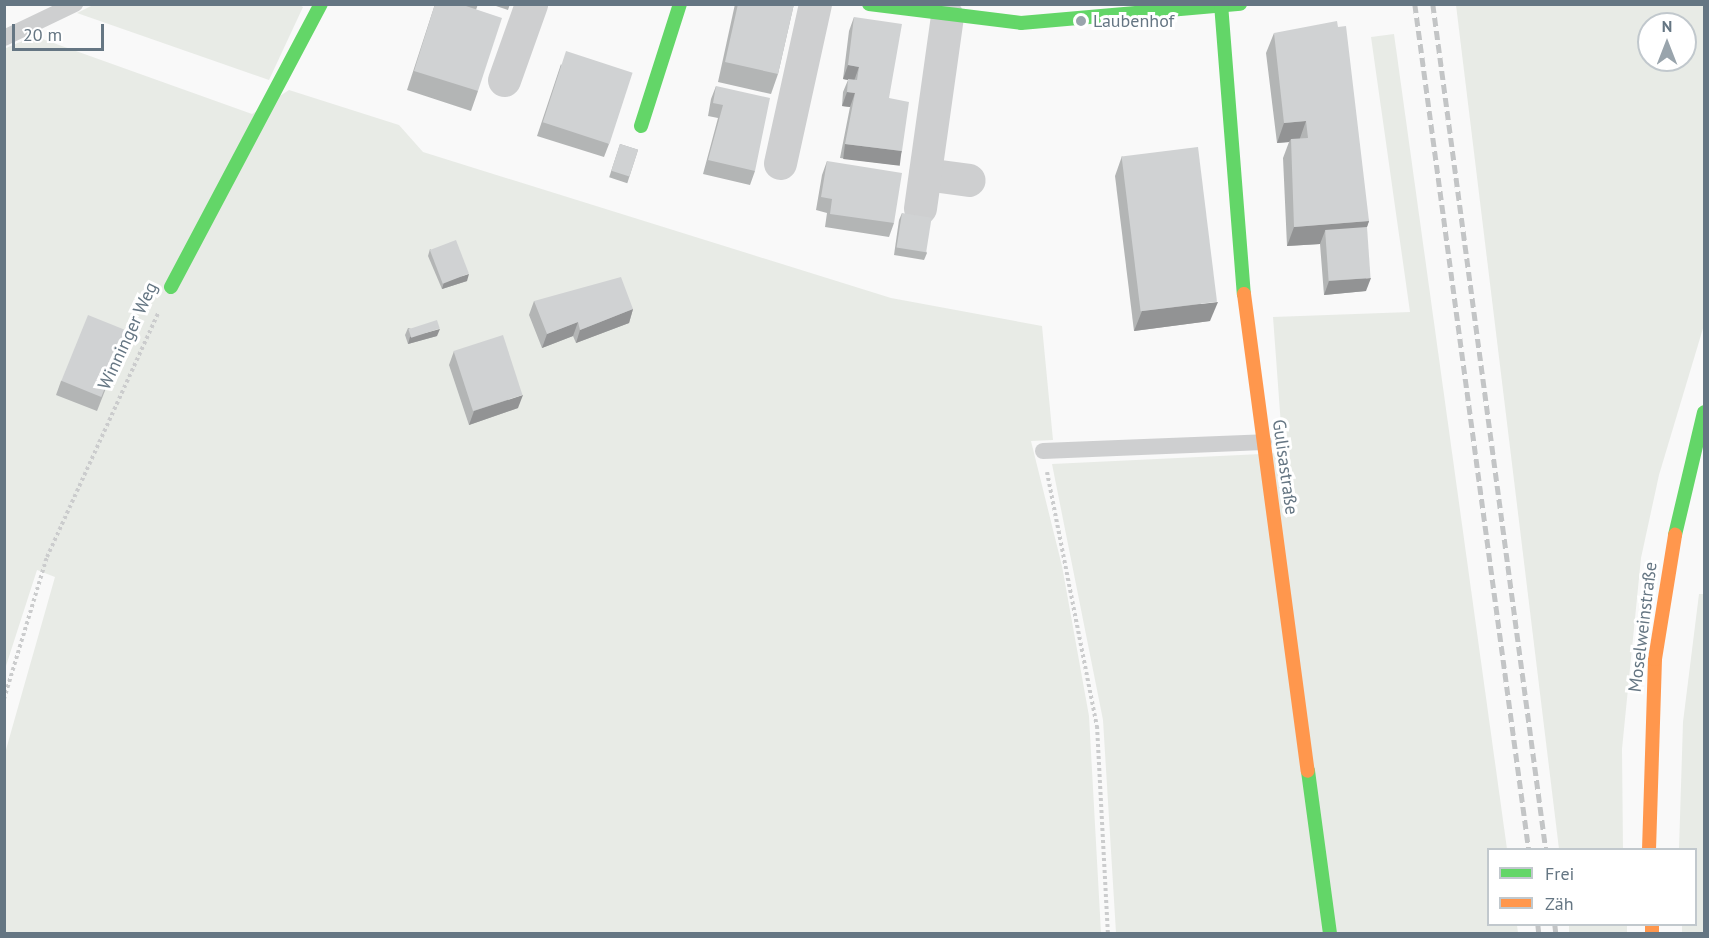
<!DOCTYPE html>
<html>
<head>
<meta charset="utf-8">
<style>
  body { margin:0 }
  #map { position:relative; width:1709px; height:938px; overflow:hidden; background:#f9f9f9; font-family:"PT Sans",sans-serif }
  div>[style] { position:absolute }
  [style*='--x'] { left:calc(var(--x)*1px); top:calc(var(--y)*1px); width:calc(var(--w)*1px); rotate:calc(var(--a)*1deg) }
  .green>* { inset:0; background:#e8ebe6; transform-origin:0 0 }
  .path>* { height:4px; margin-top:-2px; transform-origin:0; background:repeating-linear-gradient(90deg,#cbcccd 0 3px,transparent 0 6px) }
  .lane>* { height:16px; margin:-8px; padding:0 8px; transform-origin:8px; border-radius:8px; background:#cecfd0 }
  .street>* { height:33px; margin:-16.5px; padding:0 16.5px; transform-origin:16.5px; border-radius:16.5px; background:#cecfd0 }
  .fast>* { height:14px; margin:-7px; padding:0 7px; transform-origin:7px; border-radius:7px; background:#63d668 }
  .slow>* { height:14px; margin:-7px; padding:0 7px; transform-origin:7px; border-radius:7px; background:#ff974d }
  .rail>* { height:4.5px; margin-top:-2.25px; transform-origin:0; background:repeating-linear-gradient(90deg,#c3c5c6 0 9px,transparent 0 13.5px) }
  .wall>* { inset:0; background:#b3b5b5; transform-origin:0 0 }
  .shaded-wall>* { inset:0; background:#929394; transform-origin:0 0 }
  .building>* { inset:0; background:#d0d2d3; transform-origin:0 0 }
  .dots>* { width:16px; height:16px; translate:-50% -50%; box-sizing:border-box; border:3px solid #fff; border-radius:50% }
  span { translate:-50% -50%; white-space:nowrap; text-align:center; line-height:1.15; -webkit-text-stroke:6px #fff; paint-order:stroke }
  .poi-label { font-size:18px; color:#657683 }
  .left { translate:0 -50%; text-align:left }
  .street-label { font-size:18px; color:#657683 }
  .frame { position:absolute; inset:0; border:6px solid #657683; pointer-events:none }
  .legend { position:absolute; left:1487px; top:848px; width:210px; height:78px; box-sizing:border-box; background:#fff; border:2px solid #c1c8cd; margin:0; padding:8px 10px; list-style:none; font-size:18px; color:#657683 }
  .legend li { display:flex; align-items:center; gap:12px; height:30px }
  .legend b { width:30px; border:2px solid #c1c8cd }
  .north { position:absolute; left:1637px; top:12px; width:60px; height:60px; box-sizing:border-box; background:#fff; border:2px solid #c1c8cd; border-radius:50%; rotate:0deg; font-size:16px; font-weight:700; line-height:24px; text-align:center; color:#657683 }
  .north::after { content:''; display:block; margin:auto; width:21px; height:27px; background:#99a4ac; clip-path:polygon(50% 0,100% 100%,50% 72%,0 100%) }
  .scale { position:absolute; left:12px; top:24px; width:92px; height:27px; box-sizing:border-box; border:3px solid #657683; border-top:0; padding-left:8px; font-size:18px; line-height:21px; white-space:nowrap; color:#657683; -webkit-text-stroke:4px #fff; paint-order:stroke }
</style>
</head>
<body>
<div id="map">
  <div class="green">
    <div style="clip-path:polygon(95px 4px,298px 4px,303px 7px,269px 80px,77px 13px)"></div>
    <div style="clip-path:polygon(evenodd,1456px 5px,1704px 5px,1704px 325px,1659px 475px,1641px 558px,1622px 749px,1623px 849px,1559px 849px,1456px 5px,1649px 24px,1685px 24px,1685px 60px,1649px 60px,1649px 24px)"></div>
    <div style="clip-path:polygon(1394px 34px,1507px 849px,1488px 850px,1488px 924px,1517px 925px,1518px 933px,1116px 933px,1103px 720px,1052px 464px,1283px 453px,1273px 317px,1410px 312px,1371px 37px)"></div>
    <div style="clip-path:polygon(34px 36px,252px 114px,289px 90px,399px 125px,423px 152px,891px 298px,1042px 326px,1053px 440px,1031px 441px,1062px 566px,1089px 716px,1101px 933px,5px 933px,5px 753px,55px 577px,37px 570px,5px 669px,4px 49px)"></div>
    <div style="clip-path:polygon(1699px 594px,1704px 594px,1704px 933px,1682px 934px,1682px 925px,1696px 924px,1696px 850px,1679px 849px,1683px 722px)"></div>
    <div style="left:1569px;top:925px;width:58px;height:8px"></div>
  </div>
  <div class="path">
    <div style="--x:1047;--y:472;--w:259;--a:78.9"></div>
    <div style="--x:1097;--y:726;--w:208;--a:87"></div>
    <div style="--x:4;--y:699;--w:148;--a:-73.2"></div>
    <div style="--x:47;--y:557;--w:268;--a:-65.5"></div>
  </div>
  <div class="lane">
    <div style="--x:4;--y:38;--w:79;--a:-25.6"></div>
    <div style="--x:1043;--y:451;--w:221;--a:-2.3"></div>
  </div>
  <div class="street">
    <div style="--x:504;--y:80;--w:81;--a:-70.4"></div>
    <div style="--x:780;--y:163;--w:163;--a:-77.6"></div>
    <div style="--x:925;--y:174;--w:44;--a:7.8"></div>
    <div style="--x:920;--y:208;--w:194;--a:-82"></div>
  </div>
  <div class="fast">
    <div style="--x:869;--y:4;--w:153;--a:7.1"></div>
    <div style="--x:1021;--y:23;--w:220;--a:-5"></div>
    <div style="--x:1221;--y:4;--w:291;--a:85.5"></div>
    <div style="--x:641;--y:126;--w:128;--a:-72.3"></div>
    <div style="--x:171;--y:287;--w:320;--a:-62.1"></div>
    <div style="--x:1675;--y:535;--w:126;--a:-76.7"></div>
    <div style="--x:1308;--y:771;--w:164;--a:82.3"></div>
  </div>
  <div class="slow">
    <div style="--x:1244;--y:294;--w:481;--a:82.4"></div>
    <div style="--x:1649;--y:850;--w:191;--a:-88.2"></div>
    <div style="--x:1655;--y:659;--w:126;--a:-80.8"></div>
    <div style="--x:1652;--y:924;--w:10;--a:90"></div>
  </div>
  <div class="rail">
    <div style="--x:1415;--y:4;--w:854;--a:82.33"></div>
    <div style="--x:1433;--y:4;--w:854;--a:82.39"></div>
    <div style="--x:1538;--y:924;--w:10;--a:84"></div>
    <div style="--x:1555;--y:924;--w:10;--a:84"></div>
  </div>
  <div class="wall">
    <div style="clip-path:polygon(435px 4px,478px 4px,476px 10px,478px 91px,471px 111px,407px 90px)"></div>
    <div style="clip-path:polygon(490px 4px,510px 4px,508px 10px)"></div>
    <div style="clip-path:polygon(735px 4px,794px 4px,778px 74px,771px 94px,718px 82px)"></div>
    <div style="clip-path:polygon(854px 17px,889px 98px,902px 151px,897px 165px,840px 158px,850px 107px,842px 106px,843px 92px,848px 80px,843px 79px,849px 31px)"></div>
    <div style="clip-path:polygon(1274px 33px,1369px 221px,1367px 227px,1366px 291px,1324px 295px,1320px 244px,1287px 246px,1283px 158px,1289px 142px,1277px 143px,1266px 53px)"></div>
    <div style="clip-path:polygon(561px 64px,609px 144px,604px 157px,537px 136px)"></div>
    <div style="clip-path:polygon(716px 86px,755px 171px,750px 185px,703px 174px,718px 118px,708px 116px,711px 99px)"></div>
    <div style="left:620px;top:144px;width:19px;height:35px;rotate:18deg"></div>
    <div style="clip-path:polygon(1122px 156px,1210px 321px,1134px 331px,1115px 176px)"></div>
    <div style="clip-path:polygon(827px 161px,894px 223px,889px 237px,825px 227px,827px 213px,816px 210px,822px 175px)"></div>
    <div style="clip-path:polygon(902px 213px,927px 253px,924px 260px,894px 255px,899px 220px)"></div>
    <div style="clip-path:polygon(430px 249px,467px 281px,442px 289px,428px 256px)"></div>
    <div style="clip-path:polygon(534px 301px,633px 309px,629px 323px,576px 343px,573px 336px,542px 348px,529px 315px)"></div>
    <div style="clip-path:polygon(408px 328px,437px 336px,408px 344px,405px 335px)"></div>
    <div style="clip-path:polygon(123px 345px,97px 411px,56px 395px,61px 381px)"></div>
    <div style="clip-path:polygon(454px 351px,518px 408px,469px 425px,449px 365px)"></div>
  </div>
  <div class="shaded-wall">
    <div style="clip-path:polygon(848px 65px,859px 67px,854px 81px,843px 79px)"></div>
    <div style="clip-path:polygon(847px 92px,855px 93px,850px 107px,842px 106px)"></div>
    <div style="clip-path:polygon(1306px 121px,1299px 141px,1291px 139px,1289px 142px,1277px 143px,1284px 123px)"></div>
    <div style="left:845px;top:144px;width:57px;height:15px;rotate:7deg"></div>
    <div style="clip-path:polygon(1369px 221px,1362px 241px,1325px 231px,1320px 244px,1287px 246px,1294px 227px)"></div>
    <div style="clip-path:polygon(469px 274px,467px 281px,442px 289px,444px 282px)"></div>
    <div style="clip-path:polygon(1371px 278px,1366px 291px,1324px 295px,1329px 281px)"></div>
    <div style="clip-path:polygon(1218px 302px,1210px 321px,1134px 331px,1142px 311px)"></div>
    <div style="clip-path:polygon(633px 309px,629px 323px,576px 343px,580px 330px)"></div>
    <div style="clip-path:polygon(578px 322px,573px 336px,542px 348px,547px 334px)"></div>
    <div style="clip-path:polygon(440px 329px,437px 336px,408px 344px,410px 337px)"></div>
    <div style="clip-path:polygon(523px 395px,518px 408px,469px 425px,474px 411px)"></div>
  </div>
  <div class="building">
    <div style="clip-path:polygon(435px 4px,460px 4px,502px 18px,478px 91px,414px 71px)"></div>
    <div style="clip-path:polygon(738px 4px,794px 4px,778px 74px,725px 62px)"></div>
    <div style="clip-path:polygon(854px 17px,902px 24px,889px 98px,909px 102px,902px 151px,845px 144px,855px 93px,847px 92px,848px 79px,857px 80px,859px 67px,848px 65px)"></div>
    <div style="clip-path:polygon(1337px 21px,1338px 27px,1346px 26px,1369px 221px,1294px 227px,1291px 139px,1308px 138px,1306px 121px,1284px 123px,1274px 33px)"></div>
    <div style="left:566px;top:51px;width:70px;height:75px;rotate:18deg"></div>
    <div style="clip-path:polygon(716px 86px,770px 98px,755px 171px,708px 160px,723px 105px,713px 103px)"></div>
    <div style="left:620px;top:144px;width:19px;height:28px;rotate:18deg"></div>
    <div style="left:1198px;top:147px;width:156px;height:77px;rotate:83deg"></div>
    <div style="clip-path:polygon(827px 161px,902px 173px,894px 223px,830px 214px,832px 199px,821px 197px)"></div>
    <div style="left:902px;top:213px;width:30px;height:35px;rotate:9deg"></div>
    <div style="left:1367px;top:227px;width:51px;height:42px;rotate:86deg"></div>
    <div style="left:456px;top:240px;width:36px;height:28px;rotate:69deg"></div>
    <div style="clip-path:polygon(621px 277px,633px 309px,580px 330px,578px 322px,547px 334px,534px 301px)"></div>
    <div style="left:88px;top:315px;width:43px;height:71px;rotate:22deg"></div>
    <div style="left:437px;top:320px;width:9px;height:30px;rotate:72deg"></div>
    <div style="left:503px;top:335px;width:63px;height:52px;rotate:72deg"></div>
  </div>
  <div class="dots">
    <div style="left:1081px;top:21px;background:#99a4ac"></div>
  </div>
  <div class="poi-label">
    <span class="left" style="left:1093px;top:21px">Laubenhof</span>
  </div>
  <div class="street-label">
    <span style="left:128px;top:336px;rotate:-65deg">Winninger Weg</span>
    <span style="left:1285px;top:467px;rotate:82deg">Gulisastraße</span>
    <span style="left:1643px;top:627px;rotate:-83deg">Moselweinstraße</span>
  </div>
  <div class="frame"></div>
  <ul class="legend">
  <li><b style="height:8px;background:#63d668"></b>Frei</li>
  <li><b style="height:8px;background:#ff974d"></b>Zäh</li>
  </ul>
  <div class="north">N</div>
  <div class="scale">20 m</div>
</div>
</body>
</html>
